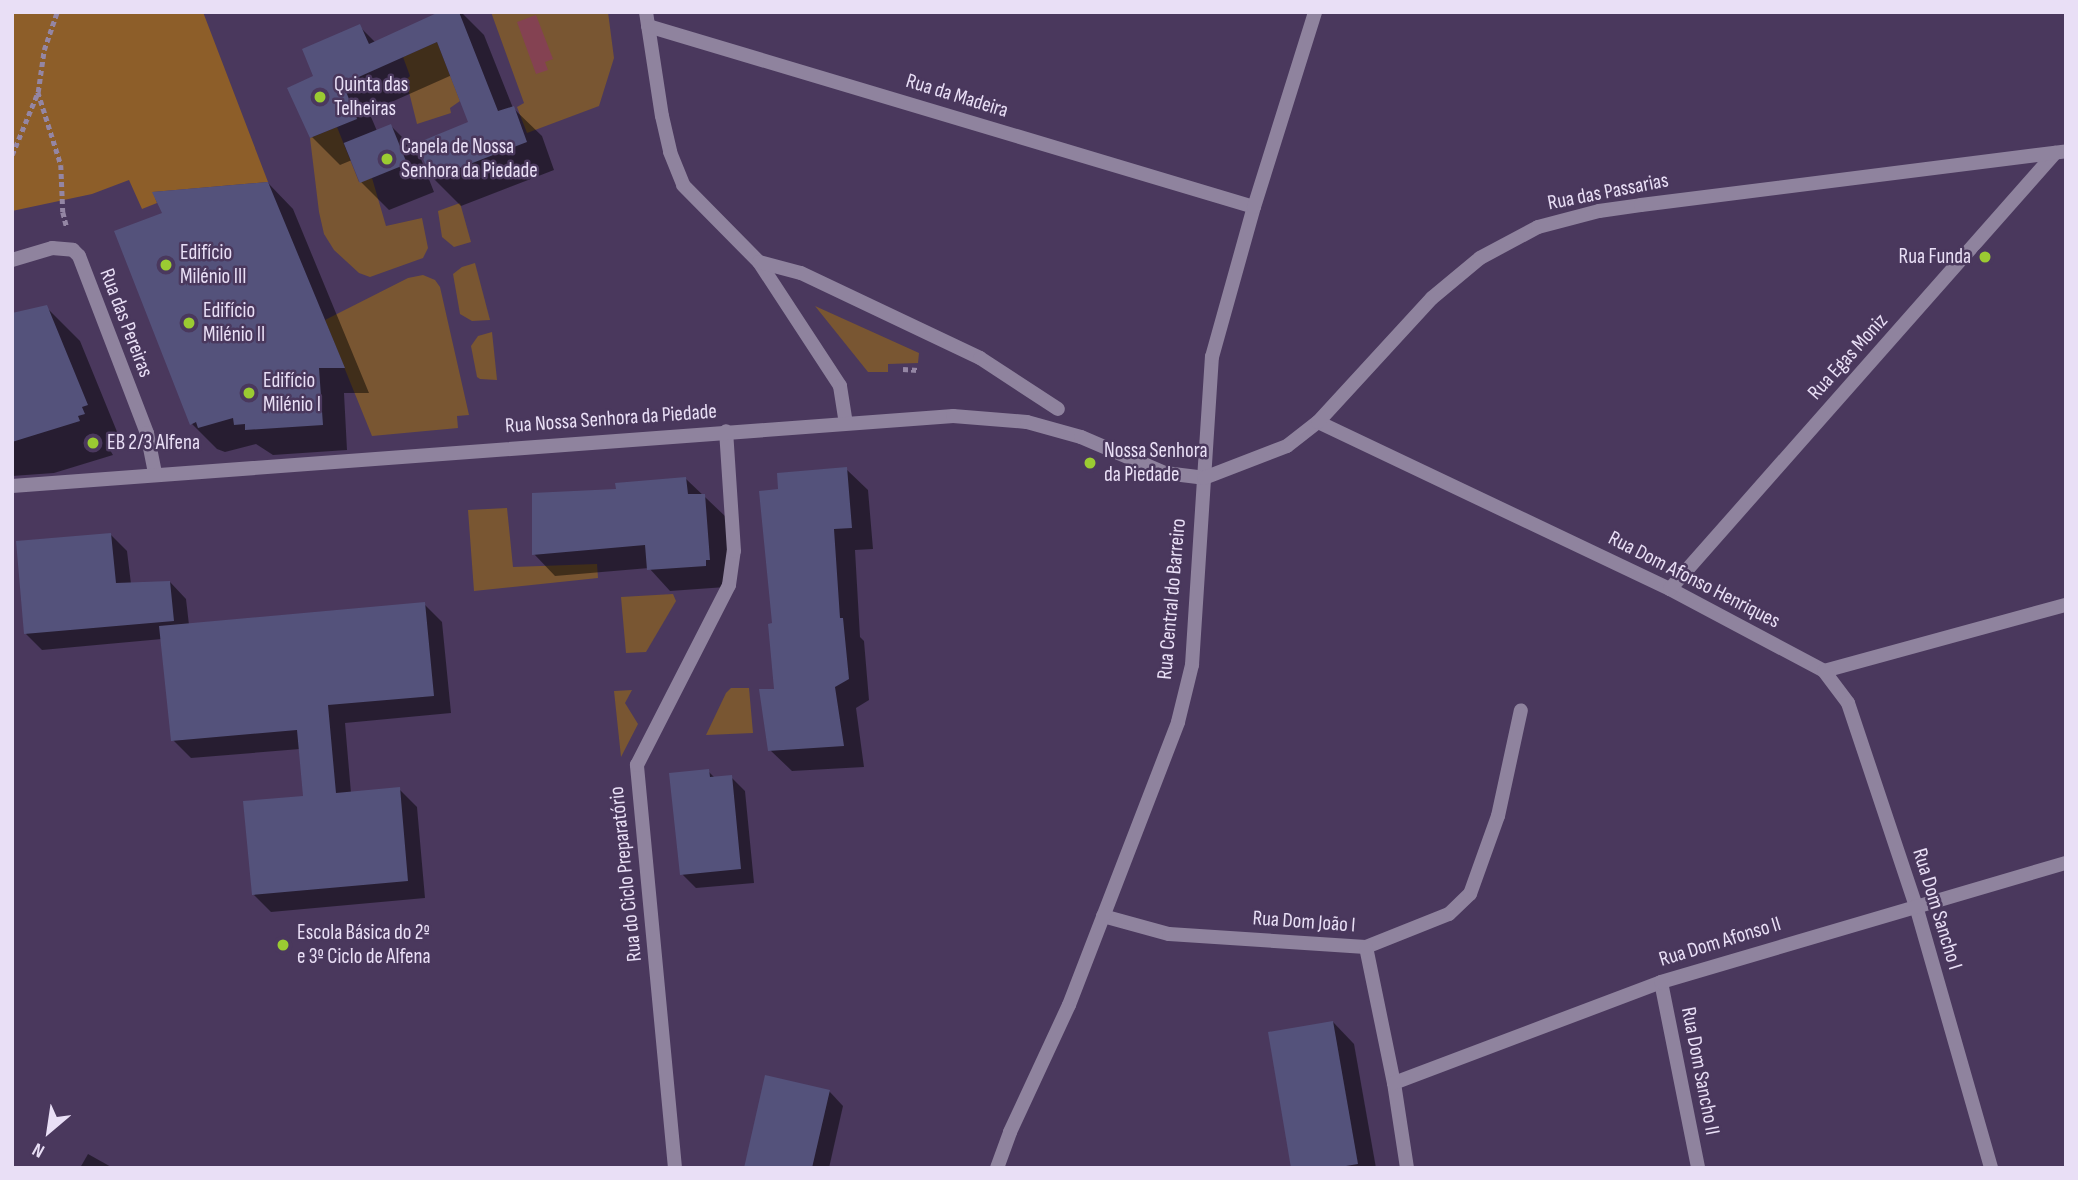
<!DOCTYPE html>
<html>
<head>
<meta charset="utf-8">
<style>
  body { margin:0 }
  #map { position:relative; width:2078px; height:1180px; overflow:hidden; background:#4a385d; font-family:"Sofia Sans Condensed",sans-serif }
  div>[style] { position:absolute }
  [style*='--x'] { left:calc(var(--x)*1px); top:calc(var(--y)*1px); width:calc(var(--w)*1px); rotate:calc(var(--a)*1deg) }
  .green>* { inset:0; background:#795632 }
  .forest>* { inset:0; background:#8d5e29 }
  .water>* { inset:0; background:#844252 }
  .shadow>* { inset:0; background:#0007 }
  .building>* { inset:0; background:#54527b; transform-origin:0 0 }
  .path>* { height:4.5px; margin-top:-2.25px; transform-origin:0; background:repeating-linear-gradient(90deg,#9486a4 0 5px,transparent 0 8.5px) }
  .service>* { height:14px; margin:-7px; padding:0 7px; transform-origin:7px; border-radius:7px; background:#8f839e }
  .minor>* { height:14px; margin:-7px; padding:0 7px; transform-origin:7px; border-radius:7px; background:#8f839e }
  .tertiary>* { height:14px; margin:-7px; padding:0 7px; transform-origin:7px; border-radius:7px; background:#8f839e }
  .dots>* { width:19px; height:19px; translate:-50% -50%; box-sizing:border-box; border:4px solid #4a385d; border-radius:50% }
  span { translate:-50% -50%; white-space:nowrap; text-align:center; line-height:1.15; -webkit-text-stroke:5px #4a385d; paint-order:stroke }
  .poi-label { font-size:21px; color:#e9dff6 }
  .left { translate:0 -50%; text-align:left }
  .right { translate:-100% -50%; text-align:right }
  .street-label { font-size:21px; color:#e9dff6 }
  .frame { position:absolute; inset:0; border:14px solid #e9dff6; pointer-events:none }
  .north { position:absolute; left:14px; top:1096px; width:70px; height:70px; -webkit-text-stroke:5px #4a385d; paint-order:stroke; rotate:209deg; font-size:19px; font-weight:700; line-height:28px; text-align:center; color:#e9dff6 }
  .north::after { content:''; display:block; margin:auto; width:24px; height:32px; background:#e9dff6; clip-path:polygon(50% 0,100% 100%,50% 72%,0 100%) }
</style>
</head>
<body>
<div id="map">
  <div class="green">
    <div style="clip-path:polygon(491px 12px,608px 12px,614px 58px,599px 106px,527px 133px,517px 107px,524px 103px)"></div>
    <div style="clip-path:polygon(437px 42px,460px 101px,450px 108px,451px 113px,417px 124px,406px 80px,410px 76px,403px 57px)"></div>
    <div style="clip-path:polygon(337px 127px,359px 182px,372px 178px,386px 226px,422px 218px,428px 248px,423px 258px,370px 277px,359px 273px,334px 250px,324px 234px,319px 212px,310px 138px)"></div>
    <div style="clip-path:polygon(460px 203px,471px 242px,454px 247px,442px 237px,438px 211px)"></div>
    <div style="clip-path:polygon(475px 263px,490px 320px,472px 321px,460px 314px,453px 274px,462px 267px)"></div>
    <div style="clip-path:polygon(423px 275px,435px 280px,440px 287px,469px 415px,457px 416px,458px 428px,372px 436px,325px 320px,408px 278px)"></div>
    <div style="clip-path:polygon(815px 306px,919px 353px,918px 363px,888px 364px,888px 372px,868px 372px)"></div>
    <div style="clip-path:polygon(492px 332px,497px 380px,480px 379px,477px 377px,471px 346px,478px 336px)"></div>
    <div style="clip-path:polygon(507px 508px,513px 567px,597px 564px,598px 578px,474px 591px,468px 510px)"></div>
    <div style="clip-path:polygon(673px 594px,676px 601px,646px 652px,626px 653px,621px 597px)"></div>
    <div style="clip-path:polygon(731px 688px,749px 688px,753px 733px,706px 735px,726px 693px)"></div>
    <div style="clip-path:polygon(632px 690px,625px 703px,638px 724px,621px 757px,614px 691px)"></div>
  </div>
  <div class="forest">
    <div style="clip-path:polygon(12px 12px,203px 12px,268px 182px,153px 192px,157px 203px,142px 209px,129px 180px,92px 194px,12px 211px)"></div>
  </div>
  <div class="water">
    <div style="clip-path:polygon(536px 15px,553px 59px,545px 62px,548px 70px,536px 74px,517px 22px)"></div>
  </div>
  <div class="shadow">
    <div style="clip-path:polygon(443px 12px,461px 12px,484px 35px,513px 108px,542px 136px,554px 170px,461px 206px,433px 178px,470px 123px,452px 75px,369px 112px,377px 131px,391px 126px,419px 154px,434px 192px,389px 210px,361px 182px,352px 160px,340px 165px,312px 137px,315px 77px,359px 26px,375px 42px)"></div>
    <div style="clip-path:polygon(268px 183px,293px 209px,369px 393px,344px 393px,347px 450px,273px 455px,256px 444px,225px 452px,217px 449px,192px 424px)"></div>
    <div style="clip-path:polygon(46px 307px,80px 341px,120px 439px,115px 441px,118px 448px,110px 450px,113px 455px,54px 473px,12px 476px,12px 314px)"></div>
    <div style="clip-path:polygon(846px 469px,868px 490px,873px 549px,855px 550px,860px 637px,864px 641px,869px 700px,856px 708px,864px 767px,792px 771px,770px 750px,776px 690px,774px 624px,780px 490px)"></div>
    <div style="clip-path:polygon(686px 479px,726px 517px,731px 581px,726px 587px,670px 591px,649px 568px,555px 576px,534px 554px,618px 491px)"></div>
    <div style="clip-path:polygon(111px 535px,127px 551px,131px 584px,170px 582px,186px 599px,189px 625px,424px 604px,442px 622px,451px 713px,345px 723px,351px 793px,399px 789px,417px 807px,425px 898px,271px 912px,253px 894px,305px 797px,300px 749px,191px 758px,173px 740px,162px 639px,42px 650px,26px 634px)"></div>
    <div style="clip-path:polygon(708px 771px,715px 778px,731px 777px,745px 791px,754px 883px,696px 888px,682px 874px)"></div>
    <div style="clip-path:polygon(1333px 1022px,1354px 1044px,1376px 1168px,1293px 1168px)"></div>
    <div style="clip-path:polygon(829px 1091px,843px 1106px,829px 1168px,745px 1168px)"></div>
    <div style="clip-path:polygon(88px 1154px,113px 1168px,80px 1168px)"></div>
  </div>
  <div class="building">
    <div style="clip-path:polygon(439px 12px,459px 12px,498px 111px,514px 106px,527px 142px,431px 179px,417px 143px,468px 122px,437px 42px,343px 84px,357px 119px,310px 138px,287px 88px,313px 76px,302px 49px,360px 24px,369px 44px)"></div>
    <div style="left:391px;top:124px;width:43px;height:51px;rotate:68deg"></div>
    <div style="clip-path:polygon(268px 182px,345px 368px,319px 368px,323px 425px,245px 430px,245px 424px,234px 425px,233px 418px,198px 428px,196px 422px,190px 425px,114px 231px,162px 213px,152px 192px)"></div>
    <div style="clip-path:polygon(47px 305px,88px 405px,82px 407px,85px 414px,78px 416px,80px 421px,12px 442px,12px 313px)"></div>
    <div style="clip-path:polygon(847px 467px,852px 528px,834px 529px,840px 618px,843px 618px,849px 679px,835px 687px,844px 746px,768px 751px,759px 689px,774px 689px,768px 624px,772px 623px,759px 491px,778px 489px,777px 473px)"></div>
    <div style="clip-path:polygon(686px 477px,688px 494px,705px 494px,710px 560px,706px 560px,706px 566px,647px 570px,645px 545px,532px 555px,532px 493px,616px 489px,615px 483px)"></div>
    <div style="clip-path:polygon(111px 533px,116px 583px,170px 581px,174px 621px,24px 634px,16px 541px)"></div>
    <div style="clip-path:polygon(425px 602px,434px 696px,328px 705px,336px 793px,400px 787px,408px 881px,252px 895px,243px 801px,303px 796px,297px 730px,171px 741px,159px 626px)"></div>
    <div style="clip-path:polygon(709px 769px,710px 777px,732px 775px,741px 869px,680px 875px,669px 773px)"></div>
    <div style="clip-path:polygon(1333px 1021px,1358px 1164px,1334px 1168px,1291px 1168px,1268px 1032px)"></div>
    <div style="clip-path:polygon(765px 1075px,830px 1090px,812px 1168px,744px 1168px)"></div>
  </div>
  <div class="path">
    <div style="--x:38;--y:92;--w:77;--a:72.5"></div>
    <div style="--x:61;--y:165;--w:47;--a:87.6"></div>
    <div style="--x:63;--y:212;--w:16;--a:76"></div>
    <div style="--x:12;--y:155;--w:68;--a:-67.6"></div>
    <div style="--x:38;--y:92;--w:42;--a:-81.9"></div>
    <div style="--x:44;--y:50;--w:40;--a:-71.1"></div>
    <div style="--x:903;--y:369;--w:15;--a:4"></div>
  </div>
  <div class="service">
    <div style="--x:1366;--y:947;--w:89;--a:-21.7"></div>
    <div style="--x:1449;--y:914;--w:29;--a:-44"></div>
    <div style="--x:1470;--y:894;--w:83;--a:-70.3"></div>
    <div style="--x:1498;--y:816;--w:108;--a:-77.8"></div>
  </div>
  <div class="minor">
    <div style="--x:646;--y:12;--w:105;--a:81.3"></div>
    <div style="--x:662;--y:116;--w:37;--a:77"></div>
    <div style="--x:670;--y:152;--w:35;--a:68"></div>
    <div style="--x:683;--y:185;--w:108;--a:45.4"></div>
    <div style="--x:759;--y:262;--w:148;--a:56.8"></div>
    <div style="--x:840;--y:386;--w:36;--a:81"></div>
    <div style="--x:648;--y:26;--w:632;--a:16.63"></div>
    <div style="--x:12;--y:260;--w:42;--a:-16.7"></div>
    <div style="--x:52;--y:248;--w:21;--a:5"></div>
    <div style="--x:73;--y:250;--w:8;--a:45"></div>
    <div style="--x:79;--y:256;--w:190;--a:69"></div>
    <div style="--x:147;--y:433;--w:41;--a:78.7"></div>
    <div style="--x:759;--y:262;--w:43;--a:14.7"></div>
    <div style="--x:801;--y:273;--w:198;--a:25.4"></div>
    <div style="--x:980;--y:358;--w:93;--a:33.2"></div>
    <div style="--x:1670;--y:589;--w:174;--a:28"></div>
    <div style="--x:1824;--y:671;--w:251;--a:-15.3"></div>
    <div style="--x:1824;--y:671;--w:40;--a:53"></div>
    <div style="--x:1848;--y:703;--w:214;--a:71.5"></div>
    <div style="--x:1916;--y:906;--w:273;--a:74"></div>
    <div style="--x:1103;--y:916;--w:68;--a:15.3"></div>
    <div style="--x:1169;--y:934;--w:197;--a:3.8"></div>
    <div style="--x:1366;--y:947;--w:139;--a:78.4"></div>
    <div style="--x:1394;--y:1083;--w:86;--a:81.3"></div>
    <div style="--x:1661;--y:982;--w:190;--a:78.7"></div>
    <div style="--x:1394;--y:1083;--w:285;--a:-20.7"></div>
    <div style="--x:1661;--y:982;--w:422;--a:-16.4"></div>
    <div style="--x:675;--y:1168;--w:405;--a:-95.4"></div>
    <div style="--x:637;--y:765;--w:202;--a:-62.9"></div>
    <div style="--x:729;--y:585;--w:34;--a:-82"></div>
    <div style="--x:734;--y:551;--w:120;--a:-93.8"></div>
    <div style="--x:997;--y:1168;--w:38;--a:-70"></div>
    <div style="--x:1010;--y:1132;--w:140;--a:-65.1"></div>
    <div style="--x:1069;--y:1005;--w:303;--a:-68.9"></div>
    <div style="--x:1178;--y:722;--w:59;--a:-76.2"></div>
    <div style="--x:1192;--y:665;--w:309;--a:-86.3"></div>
    <div style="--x:1212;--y:357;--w:156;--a:-74.4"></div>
    <div style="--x:1254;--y:207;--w:204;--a:-72.6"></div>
  </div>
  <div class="tertiary">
    <div style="--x:1318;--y:422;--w:390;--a:25.4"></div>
    <div style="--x:1670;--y:589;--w:582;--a:-48.55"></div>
    <div style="--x:12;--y:486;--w:944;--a:-4.25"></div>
    <div style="--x:953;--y:416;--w:74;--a:4.6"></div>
    <div style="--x:1027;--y:422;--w:56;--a:15.5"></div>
    <div style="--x:1081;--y:437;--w:91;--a:23.2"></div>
    <div style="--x:1165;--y:473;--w:39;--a:7"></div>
    <div style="--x:1204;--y:478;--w:89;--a:-21.1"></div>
    <div style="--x:1287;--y:446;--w:39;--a:-38"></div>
    <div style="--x:1318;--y:422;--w:168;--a:-47.4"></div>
    <div style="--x:1432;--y:298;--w:62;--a:-39.8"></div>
    <div style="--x:1480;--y:258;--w:66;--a:-28.1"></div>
    <div style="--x:1538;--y:227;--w:63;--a:-14.7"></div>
    <div style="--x:1599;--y:211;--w:42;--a:-8.1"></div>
    <div style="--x:1641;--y:205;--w:428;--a:-7.2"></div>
  </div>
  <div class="dots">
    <div style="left:320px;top:97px;background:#9bcb32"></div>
    <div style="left:387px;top:159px;background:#9bcb32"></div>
    <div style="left:1985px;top:257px;background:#9bcb32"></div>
    <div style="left:166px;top:265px;background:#9bcb32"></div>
    <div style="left:189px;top:323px;background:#9bcb32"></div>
    <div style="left:249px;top:393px;background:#9bcb32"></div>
    <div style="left:93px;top:443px;background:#9bcb32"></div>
    <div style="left:1090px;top:463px;background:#9bcb32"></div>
    <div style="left:283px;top:945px;background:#9bcb32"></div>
  </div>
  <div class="poi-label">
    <span class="left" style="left:334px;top:97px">Quinta das<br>Telheiras</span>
    <span class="left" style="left:401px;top:159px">Capela de Nossa<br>Senhora da Piedade</span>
    <span class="left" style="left:180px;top:265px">Edifício<br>Milénio III</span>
    <span class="right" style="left:1971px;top:257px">Rua Funda</span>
    <span class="left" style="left:203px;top:323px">Edifício<br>Milénio II</span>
    <span class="left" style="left:263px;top:393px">Edifício<br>Milénio I</span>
    <span class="left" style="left:107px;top:443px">EB 2/3 Alfena</span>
    <span class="left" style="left:1104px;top:463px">Nossa Senhora<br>da Piedade</span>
    <span class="left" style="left:297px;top:945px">Escola Básica do 2º<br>e 3º Ciclo de Alfena</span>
  </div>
  <div class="street-label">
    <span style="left:957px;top:96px;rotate:17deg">Rua da Madeira</span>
    <span style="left:1608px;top:192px;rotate:-11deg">Rua das Passarias</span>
    <span style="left:126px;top:323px;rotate:69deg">Rua das Pereiras</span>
    <span style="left:1848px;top:357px;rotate:-48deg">Rua Egas Moniz</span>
    <span style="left:611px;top:419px;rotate:-4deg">Rua Nossa Senhora da Piedade</span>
    <span style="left:1694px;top:580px;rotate:27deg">Rua Dom Afonso Henriques</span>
    <span style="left:1172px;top:599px;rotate:-85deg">Rua Central do Barreiro</span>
    <span style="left:626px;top:874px;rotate:-96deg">Rua do Ciclo Preparatório</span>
    <span style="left:1937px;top:909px;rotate:73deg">Rua Dom Sancho I</span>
    <span style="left:1304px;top:922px;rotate:4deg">Rua Dom João I</span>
    <span style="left:1720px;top:942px;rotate:-17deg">Rua Dom Afonso II</span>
    <span style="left:1700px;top:1071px;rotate:79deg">Rua Dom Sancho II</span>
  </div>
  <div class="frame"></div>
  <div class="north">N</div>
</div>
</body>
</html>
